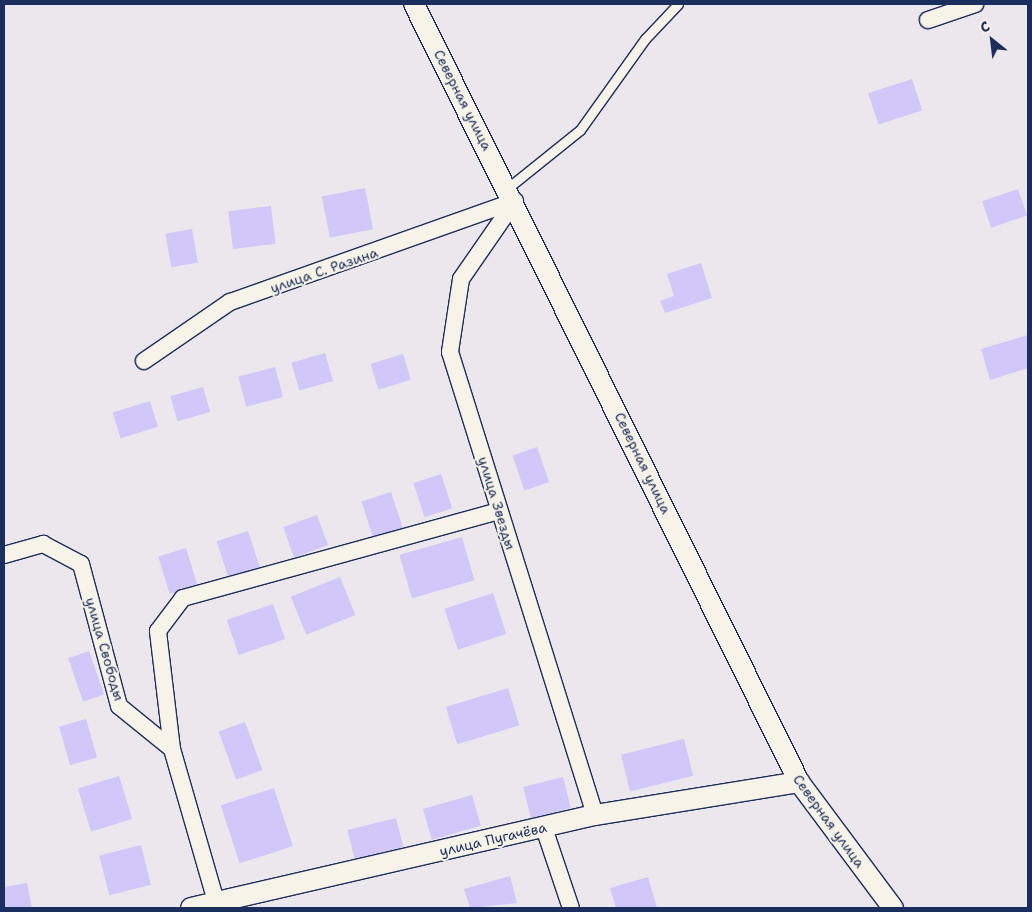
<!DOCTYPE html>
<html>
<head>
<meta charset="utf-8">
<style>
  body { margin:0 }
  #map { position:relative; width:1032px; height:912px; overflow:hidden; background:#ece6ed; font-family:"Shantell Sans",sans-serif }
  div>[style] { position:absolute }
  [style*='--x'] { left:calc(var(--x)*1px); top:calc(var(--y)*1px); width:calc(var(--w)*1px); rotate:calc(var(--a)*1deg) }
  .building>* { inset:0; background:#d1c7f9; transform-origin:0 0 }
  .roads { filter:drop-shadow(1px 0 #1b2f5e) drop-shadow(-1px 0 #1b2f5e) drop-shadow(0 1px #1b2f5e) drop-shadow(0 -1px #1b2f5e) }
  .service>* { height:9px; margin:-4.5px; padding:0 4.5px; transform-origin:4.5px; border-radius:4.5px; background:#f7f3e8 }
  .minor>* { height:16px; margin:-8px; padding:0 8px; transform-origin:8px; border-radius:8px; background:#f7f3e8 }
  .tertiary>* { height:20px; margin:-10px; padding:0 10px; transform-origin:10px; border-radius:10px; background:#f7f3e8 }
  span { translate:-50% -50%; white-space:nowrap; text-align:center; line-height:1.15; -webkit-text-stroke:4px #f7f3e8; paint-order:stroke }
  .street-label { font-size:14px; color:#1b2f5e }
  .frame { position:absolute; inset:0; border:5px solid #1b2f5e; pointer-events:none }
  .north { position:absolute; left:967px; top:15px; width:50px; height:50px; -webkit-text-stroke:4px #f7f3e8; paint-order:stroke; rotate:331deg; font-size:14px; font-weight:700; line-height:20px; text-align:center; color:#1b2f5e }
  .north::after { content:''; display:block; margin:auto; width:18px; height:22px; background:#1b2f5e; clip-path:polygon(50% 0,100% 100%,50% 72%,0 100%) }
</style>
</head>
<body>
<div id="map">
  <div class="building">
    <div style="left:912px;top:79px;width:33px;height:46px;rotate:72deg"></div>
    <div style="left:365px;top:188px;width:42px;height:44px;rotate:79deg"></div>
    <div style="left:1018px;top:189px;width:28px;height:38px;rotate:71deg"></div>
    <div style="left:271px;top:206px;width:38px;height:43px;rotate:83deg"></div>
    <div style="left:192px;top:229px;width:34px;height:27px;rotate:80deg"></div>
    <div style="clip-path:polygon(701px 263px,712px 298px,665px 313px,660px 301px,674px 296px,667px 274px)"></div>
    <div style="clip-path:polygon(1028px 335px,1028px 368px,990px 380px,981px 349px)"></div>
    <div style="left:325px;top:353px;width:29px;height:35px;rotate:74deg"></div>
    <div style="left:403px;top:354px;width:27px;height:34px;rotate:73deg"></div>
    <div style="left:275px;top:367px;width:31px;height:38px;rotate:75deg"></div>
    <div style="left:203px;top:387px;width:26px;height:34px;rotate:74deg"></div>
    <div style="left:150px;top:401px;width:27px;height:39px;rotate:73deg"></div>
    <div style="left:537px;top:447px;width:37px;height:26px;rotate:71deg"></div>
    <div style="left:441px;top:474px;width:36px;height:29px;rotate:72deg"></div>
    <div style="left:391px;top:492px;width:39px;height:31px;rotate:72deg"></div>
    <div style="left:317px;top:515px;width:32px;height:36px;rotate:70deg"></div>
    <div style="left:248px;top:531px;width:38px;height:33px;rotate:72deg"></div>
    <div style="left:462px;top:537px;width:45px;height:65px;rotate:74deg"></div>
    <div style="left:186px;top:548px;width:39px;height:29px;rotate:73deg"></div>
    <div style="left:340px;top:577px;width:41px;height:53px;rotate:68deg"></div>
    <div style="left:493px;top:593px;width:43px;height:51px;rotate:72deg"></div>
    <div style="left:273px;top:604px;width:37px;height:49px;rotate:71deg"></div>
    <div style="left:89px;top:651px;width:46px;height:22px;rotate:71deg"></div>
    <div style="left:508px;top:688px;width:39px;height:65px;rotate:73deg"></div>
    <div style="left:86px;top:719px;width:40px;height:28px;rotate:74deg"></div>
    <div style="left:245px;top:722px;width:51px;height:28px;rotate:70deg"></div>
    <div style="left:684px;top:739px;width:38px;height:65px;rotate:76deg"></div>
    <div style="left:119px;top:776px;width:45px;height:43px;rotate:73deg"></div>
    <div style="left:563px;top:777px;width:32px;height:41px;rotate:76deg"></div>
    <div style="left:274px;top:788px;width:61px;height:56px;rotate:72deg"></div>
    <div style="left:472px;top:795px;width:32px;height:51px;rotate:74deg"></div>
    <div style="left:396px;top:818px;width:30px;height:50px;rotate:76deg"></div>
    <div style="left:141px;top:845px;width:41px;height:43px;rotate:76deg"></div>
    <div style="clip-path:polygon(510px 876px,517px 903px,470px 908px,464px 889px)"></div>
    <div style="clip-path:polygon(648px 877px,657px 908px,616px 908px,610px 888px)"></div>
    <div style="clip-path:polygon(27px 883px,32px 908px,4px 908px,4px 887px)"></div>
  </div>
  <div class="roads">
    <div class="service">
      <div style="--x:509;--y:187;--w:91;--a:-38.8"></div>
      <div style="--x:580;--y:130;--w:112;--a:-54.5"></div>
      <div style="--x:645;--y:39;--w:48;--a:-46.7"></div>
    </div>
    <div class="minor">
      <div style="--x:928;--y:20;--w:50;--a:-18.8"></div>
      <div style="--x:515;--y:201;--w:95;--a:124.7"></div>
      <div style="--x:461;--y:279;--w:74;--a:98.6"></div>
      <div style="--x:450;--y:352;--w:485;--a:72.6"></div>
      <div style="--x:144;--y:361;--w:104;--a:-34.5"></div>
      <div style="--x:230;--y:302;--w:302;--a:-19.5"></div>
      <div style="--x:4;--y:555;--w:41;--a:-15.8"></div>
      <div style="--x:43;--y:544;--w:43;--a:27.8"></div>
      <div style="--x:81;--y:564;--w:147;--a:75"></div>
      <div style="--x:119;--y:706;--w:68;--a:39.1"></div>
      <div style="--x:172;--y:749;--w:166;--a:73.9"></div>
      <div style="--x:172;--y:749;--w:119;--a:-96.8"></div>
      <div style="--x:158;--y:631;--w:41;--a:-52.9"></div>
      <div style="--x:183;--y:598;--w:328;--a:-15.4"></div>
      <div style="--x:544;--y:828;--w:84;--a:71.4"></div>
    </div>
    <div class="tertiary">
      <div style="--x:414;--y:4;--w:868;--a:63.67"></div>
      <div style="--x:799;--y:782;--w:157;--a:53.3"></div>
      <div style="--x:191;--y:908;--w:415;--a:-13"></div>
      <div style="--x:595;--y:815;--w:207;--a:-9.2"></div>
    </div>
  </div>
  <div class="street-label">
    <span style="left:463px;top:100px;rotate:63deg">Северная улица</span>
    <span style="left:324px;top:270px;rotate:-19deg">улица С. Разина</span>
    <span style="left:643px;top:463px;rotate:64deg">Северная улица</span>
    <span style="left:497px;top:503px;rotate:73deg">улица Звезды</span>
    <span style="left:105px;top:649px;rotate:74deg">улица Свободы</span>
    <span style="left:829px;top:821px;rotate:54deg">Северная улица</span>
    <span style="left:493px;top:839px;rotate:-13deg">улица Пугачёва</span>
  </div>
  <div class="frame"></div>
  <div class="north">С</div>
</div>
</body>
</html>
